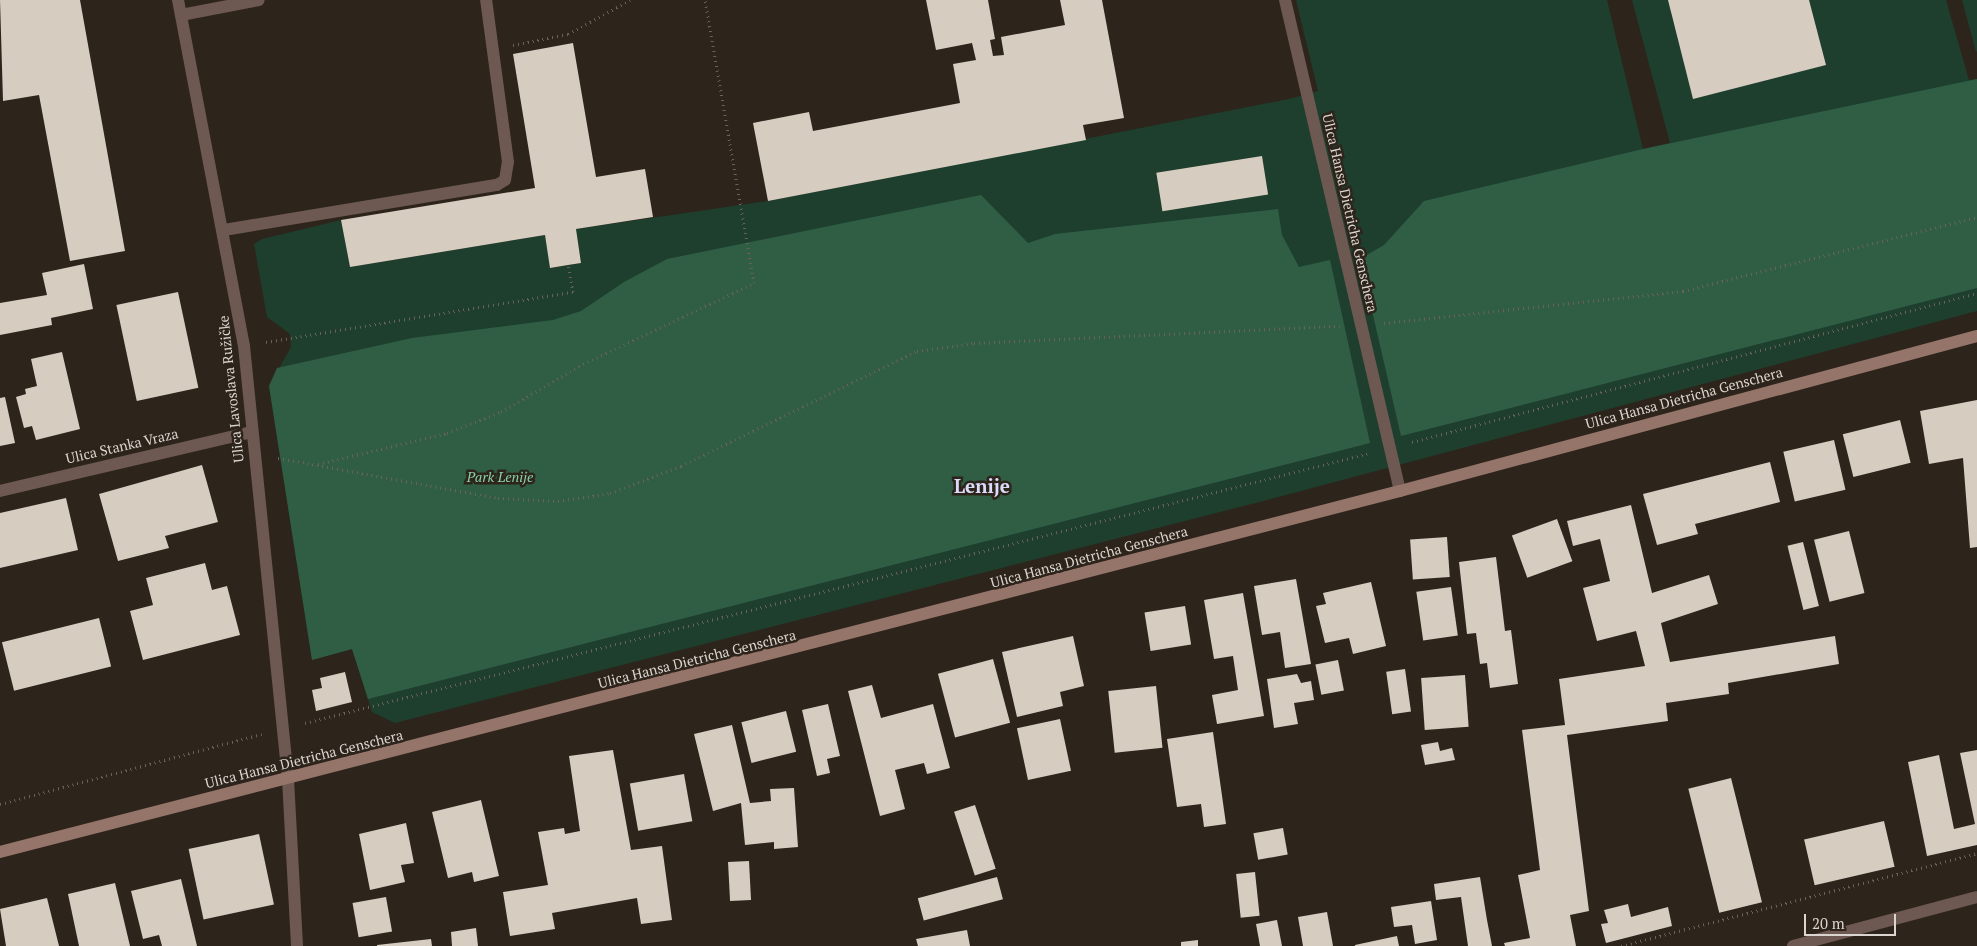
<!DOCTYPE html>
<html>
<head>
<meta charset="utf-8">
<style>
  body { margin:0 }
  #map { position:relative; width:1977px; height:946px; overflow:hidden; background:#2d241b; font-family:"PT Serif",serif }
  div>[style] { position:absolute }
  [style*='--x'] { left:calc(var(--x)*1px); top:calc(var(--y)*1px); width:calc(var(--w)*1px); rotate:calc(var(--a)*1deg) }
  .green>* { inset:0; background:#1e3f2e }
  .forest>* { inset:0; background:#2f5e45 }
  .building>* { inset:0; background:#d7ccc0; transform-origin:0 0 }
  .path>* { height:3px; margin-top:-1.5px; transform-origin:0; background:repeating-linear-gradient(90deg,#6a625a 0 1px,transparent 0 5px) }
  .service>* { height:12px; margin:-6px; padding:0 6px; transform-origin:6px; border-radius:6px; background:#6d5852 }
  .minor>* { height:12px; margin:-6px; padding:0 6px; transform-origin:6px; border-radius:6px; background:#6d5852 }
  .secondary>* { height:12px; margin:-6px; padding:0 6px; transform-origin:6px; border-radius:6px; background:#95746a }
  span { translate:-50% -50%; white-space:nowrap; text-align:center; line-height:1.15; -webkit-text-stroke:5px #2d241b; paint-order:stroke }
  .street-label { font-size:14px; color:#dbd5cf }
  .park-label { font-size:14px; color:#87d2a8; font-style:italic }
  .district-label { font-size:19px; color:#dbdcfa; font-weight:700 }
  .scale { position:absolute; left:1804px; top:914px; width:92px; height:22px; box-sizing:border-box; border:2px solid #dbd5cf; border-top:0; padding-left:6px; font-size:15px; line-height:18px; white-space:nowrap; color:#dbd5cf; -webkit-text-stroke:4px #2d241b; paint-order:stroke }
</style>
</head>
<body>
<div id="map">
  <div class="green">
    <div style="clip-path:polygon(1296px 0,1607px 0,1643px 149px,1670px 143px,1632px 0,1946px 0,1969px 80px,1977px 79px,1977px 311px,1267px 500px,395px 723px,372px 712px,352px 649px,312px 660px,269px 386px,291px 347px,290px 334px,267px 317px,254px 244px,262px 239px,341px 220px,350px 267px,545px 235px,551px 268px,581px 263px,576px 229px,768px 201px,1289px 99px,1318px 91px)"></div>
    <div style="clip-path:polygon(1962px 0,1977px 0,1977px 51px,1976px 52px)"></div>
  </div>
  <div class="forest">
    <div style="clip-path:polygon(1977px 79px,1977px 288px,1401px 436px,1360px 259px,1384px 245px,1424px 201px,1643px 149px)"></div>
    <div style="clip-path:polygon(981px 195px,1028px 243px,1055px 234px,1278px 209px,1282px 235px,1299px 267px,1330px 260px,1370px 443px,368px 699px,352px 649px,312px 660px,269px 386px,277px 368px,412px 338px,553px 320px,581px 311px,624px 282px,667px 259px)"></div>
  </div>
  <div class="building">
    <div style="clip-path:polygon(0 0,80px 0,125px 251px,70px 261px,39px 95px,3px 101px)"></div>
    <div style="clip-path:polygon(926px 0,988px 0,995px 39px,990px 40px,993px 56px,1004px 55px,1001px 37px,1065px 25px,1060px 0,1102px 0,1124px 118px,1083px 125px,1086px 140px,768px 201px,753px 123px,809px 112px,813px 131px,960px 103px,953px 64px,976px 60px,972px 43px,936px 50px)"></div>
    <div style="clip-path:polygon(1668px 0,1809px 0,1826px 65px,1693px 99px)"></div>
    <div style="clip-path:polygon(573px 43px,596px 177px,645px 169px,653px 217px,576px 229px,581px 263px,568px 265px,550px 268px,545px 235px,350px 267px,341px 220px,535px 188px,513px 54px)"></div>
    <div style="left:1262px;top:156px;width:39px;height:107px;rotate:81deg"></div>
    <div style="clip-path:polygon(84px 264px,93px 309px,51px 318px,52px 325px,0 335px,0 303px,47px 295px,42px 273px)"></div>
    <div style="left:178px;top:292px;width:98px;height:63px;rotate:78deg"></div>
    <div style="clip-path:polygon(62px 352px,80px 429px,36px 440px,32px 426px,24px 428px,16px 397px,26px 394px,25px 389px,37px 386px,31px 359px)"></div>
    <div style="clip-path:polygon(5px 397px,15px 443px,0 446px,0 398px)"></div>
    <div style="clip-path:polygon(1977px 400px,1977px 547px,1970px 548px,1963px 458px,1929px 464px,1920px 411px)"></div>
    <div style="left:1900px;top:420px;width:44px;height:59px;rotate:76deg"></div>
    <div style="left:1834px;top:440px;width:51px;height:52px;rotate:77deg"></div>
    <div style="clip-path:polygon(1770px 462px,1780px 502px,1695px 524px,1698px 534px,1657px 545px,1643px 494px)"></div>
    <div style="clip-path:polygon(202px 465px,218px 522px,165px 536px,169px 548px,118px 561px,99px 494px)"></div>
    <div style="clip-path:polygon(66px 498px,78px 550px,0 568px,0 513px)"></div>
    <div style="clip-path:polygon(1631px 505px,1652px 593px,1709px 575px,1718px 604px,1661px 623px,1670px 662px,1835px 636px,1839px 664px,1728px 683px,1729px 694px,1666px 703px,1668px 721px,1567px 735px,1589px 911px,1570px 915px,1576px 946px,1505px 946px,1504px 943px,1530px 938px,1518px 875px,1540px 870px,1522px 730px,1565px 725px,1559px 679px,1645px 666px,1636px 631px,1597px 641px,1583px 588px,1610px 581px,1600px 539px,1573px 546px,1567px 521px)"></div>
    <div style="left:1557px;top:519px;width:45px;height:48px;rotate:70deg"></div>
    <div style="left:1849px;top:531px;width:64px;height:36px;rotate:76deg"></div>
    <div style="left:1447px;top:537px;width:40px;height:37px;rotate:86deg"></div>
    <div style="left:1803px;top:542px;width:66px;height:16px;rotate:76deg"></div>
    <div style="clip-path:polygon(1496px 557px,1505px 631px,1511px 630px,1518px 684px,1490px 688px,1487px 663px,1480px 664px,1476px 633px,1467px 634px,1459px 562px)"></div>
    <div style="clip-path:polygon(205px 563px,212px 590px,227px 586px,240px 635px,143px 660px,130px 611px,153px 605px,146px 578px)"></div>
    <div style="clip-path:polygon(1296px 579px,1311px 664px,1285px 668px,1280px 632px,1262px 635px,1254px 586px)"></div>
    <div style="clip-path:polygon(1371px 582px,1386px 646px,1353px 654px,1349px 638px,1325px 643px,1316px 606px,1326px 604px,1323px 593px)"></div>
    <div style="left:1451px;top:587px;width:49px;height:35px;rotate:82deg"></div>
    <div style="clip-path:polygon(1243px 593px,1264px 716px,1217px 724px,1212px 695px,1238px 690px,1233px 656px,1214px 659px,1204px 600px)"></div>
    <div style="left:1185px;top:606px;width:39px;height:41px;rotate:81deg"></div>
    <div style="left:99px;top:618px;width:50px;height:100px;rotate:76deg"></div>
    <div style="clip-path:polygon(1073px 636px,1084px 686px,1060px 692px,1063px 706px,1017px 717px,1002px 652px)"></div>
    <div style="left:993px;top:659px;width:66px;height:57px;rotate:75deg"></div>
    <div style="left:1338px;top:660px;width:31px;height:23px;rotate:79deg"></div>
    <div style="left:1405px;top:669px;width:43px;height:19px;rotate:82deg"></div>
    <div style="clip-path:polygon(345px 672px,352px 702px,316px 711px,312px 690px,322px 688px,320px 678px)"></div>
    <div style="clip-path:polygon(1297px 674px,1301px 683px,1311px 681px,1314px 700px,1294px 703px,1298px 724px,1274px 728px,1267px 679px)"></div>
    <div style="left:1465px;top:675px;width:52px;height:44px;rotate:86deg"></div>
    <div style="clip-path:polygon(872px 685px,881px 718px,933px 704px,950px 768px,927px 774px,924px 763px,895px 770px,905px 809px,880px 816px,848px 691px)"></div>
    <div style="left:1156px;top:686px;width:62px;height:48px;rotate:84deg"></div>
    <div style="clip-path:polygon(828px 704px,840px 756px,827px 759px,830px 773px,817px 776px,802px 710px)"></div>
    <div style="left:786px;top:711px;width:42px;height:46px;rotate:76deg"></div>
    <div style="left:1060px;top:719px;width:53px;height:44px;rotate:78deg"></div>
    <div style="clip-path:polygon(732px 725px,750px 803px,771px 801px,770px 789px,794px 788px,798px 847px,774px 849px,774px 842px,745px 845px,741px 803px,713px 811px,694px 734px)"></div>
    <div style="clip-path:polygon(1213px 732px,1226px 824px,1204px 827px,1201px 804px,1177px 807px,1167px 739px)"></div>
    <div style="clip-path:polygon(1438px 742px,1440px 751px,1452px 748px,1455px 760px,1425px 765px,1421px 745px)"></div>
    <div style="clip-path:polygon(613px 750px,631px 850px,662px 846px,672px 920px,641px 924px,637px 898px,552px 913px,555px 929px,510px 936px,503px 892px,548px 885px,538px 832px,564px 828px,565px 834px,580px 831px,569px 756px)"></div>
    <div style="clip-path:polygon(1977px 750px,1977px 845px,1927px 856px,1908px 762px,1939px 755px,1954px 829px,1975px 824px,1960px 753px)"></div>
    <div style="left:684px;top:774px;width:48px;height:55px;rotate:80deg"></div>
    <div style="left:1731px;top:778px;width:128px;height:44px;rotate:76deg"></div>
    <div style="clip-path:polygon(481px 800px,499px 876px,474px 882px,472px 872px,448px 878px,432px 812px)"></div>
    <div style="left:975px;top:805px;width:67px;height:22px;rotate:72deg"></div>
    <div style="left:1884px;top:821px;width:47px;height:82px;rotate:77deg"></div>
    <div style="clip-path:polygon(406px 823px,414px 863px,401px 865px,405px 882px,370px 890px,359px 834px)"></div>
    <div style="left:1283px;top:828px;width:27px;height:30px;rotate:80deg"></div>
    <div style="left:259px;top:834px;width:72px;height:72px;rotate:78deg"></div>
    <div style="left:749px;top:861px;width:39px;height:21px;rotate:87deg"></div>
    <div style="left:1255px;top:872px;width:44px;height:19px;rotate:84deg"></div>
    <div style="left:997px;top:877px;width:23px;height:82px;rotate:75deg"></div>
    <div style="clip-path:polygon(1480px 877px,1487px 920px,1492px 946px,1468px 946px,1461px 897px,1436px 900px,1434px 884px)"></div>
    <div style="clip-path:polygon(181px 879px,197px 946px,162px 946px,159px 935px,143px 939px,131px 891px)"></div>
    <div style="clip-path:polygon(115px 883px,130px 946px,79px 946px,68px 894px)"></div>
    <div style="left:386px;top:897px;width:35px;height:34px;rotate:80deg"></div>
    <div style="clip-path:polygon(47px 898px,59px 946px,6px 946px,0 909px)"></div>
    <div style="clip-path:polygon(1431px 901px,1437px 940px,1415px 944px,1412px 925px,1394px 927px,1391px 907px)"></div>
    <div style="clip-path:polygon(1628px 904px,1631px 917px,1668px 907px,1672px 926px,1606px 943px,1601px 924px,1608px 923px,1604px 910px)"></div>
    <div style="clip-path:polygon(1327px 912px,1333px 946px,1303px 946px,1298px 917px)"></div>
    <div style="clip-path:polygon(1277px 920px,1282px 946px,1260px 946px,1256px 924px)"></div>
    <div style="clip-path:polygon(476px 928px,478px 946px,452px 946px,451px 932px)"></div>
    <div style="clip-path:polygon(967px 930px,970px 946px,918px 946px,916px 939px)"></div>
    <div style="clip-path:polygon(1397px 936px,1399px 946px,1355px 946px,1355px 945px)"></div>
    <div style="clip-path:polygon(431px 939px,432px 946px,377px 946px,377px 945px)"></div>
    <div style="clip-path:polygon(1198px 940px,1198px 946px,1181px 946px,1181px 942px)"></div>
  </div>
  <div class="path">
    <div style="--x:513;--y:45;--w:56;--a:-11.3"></div>
    <div style="--x:568;--y:34;--w:71;--a:-28.7"></div>
    <div style="--x:1384;--y:323;--w:301;--a:-6.1"></div>
    <div style="--x:1683;--y:291;--w:303;--a:-14.1"></div>
    <div style="--x:266;--y:342;--w:311;--a:-9.3"></div>
    <div style="--x:573;--y:292;--w:27;--a:-100"></div>
    <div style="--x:1412;--y:442;--w:584;--a:-14.77"></div>
    <div style="--x:278;--y:458;--w:224;--a:10.3"></div>
    <div style="--x:498;--y:498;--w:60;--a:2.9"></div>
    <div style="--x:558;--y:501;--w:53;--a:-8.7"></div>
    <div style="--x:610;--y:493;--w:76;--a:-20.8"></div>
    <div style="--x:681;--y:466;--w:263;--a:-26"></div>
    <div style="--x:917;--y:351;--w:58;--a:-8"></div>
    <div style="--x:974;--y:343;--w:366;--a:-2.7"></div>
    <div style="--x:318;--y:464;--w:133;--a:-13.5"></div>
    <div style="--x:447;--y:433;--w:58;--a:-21.3"></div>
    <div style="--x:501;--y:412;--w:95;--a:-30.3"></div>
    <div style="--x:583;--y:364;--w:189;--a:-25.3"></div>
    <div style="--x:754;--y:283;--w:287;--a:-99.8"></div>
    <div style="--x:305;--y:723;--w:1099;--a:-14.23"></div>
    <div style="--x:0;--y:804;--w:271;--a:-15"></div>
    <div style="--x:1621;--y:946;--w:368;--a:-14.6"></div>
  </div>
  <div class="service">
    <div style="--x:181;--y:15;--w:79;--a:-10.9"></div>
    <div style="--x:224;--y:230;--w:277;--a:-9.4"></div>
    <div style="--x:497;--y:185;--w:9;--a:-32"></div>
    <div style="--x:505;--y:180;--w:18;--a:-81"></div>
    <div style="--x:508;--y:162;--w:163;--a:-97.7"></div>
  </div>
  <div class="minor">
    <div style="--x:178;--y:0;--w:352;--a:79.2"></div>
    <div style="--x:244;--y:346;--w:435;--a:84.2"></div>
    <div style="--x:288;--y:779;--w:167;--a:86.9"></div>
    <div style="--x:1285;--y:0;--w:504;--a:76.82"></div>
    <div style="--x:0;--y:491;--w:258;--a:-13.2"></div>
    <div style="--x:1793;--y:946;--w:190;--a:-14.9"></div>
  </div>
  <div class="secondary">
    <div style="--x:0;--y:852;--w:1446;--a:-14.46"></div>
    <div style="--x:1400;--y:491;--w:597;--a:-15.04"></div>
  </div>
  <div class="street-label">
    <span style="left:1350px;top:213px;rotate:77deg">Ulica Hansa Dietricha Genschera</span>
    <span style="left:231px;top:389px;rotate:-96deg">Ulica Lavoslava Ružičke</span>
    <span style="left:1684px;top:398px;rotate:-15deg">Ulica Hansa Dietricha Genschera</span>
    <span style="left:122px;top:446px;rotate:-13deg">Ulica Stanka Vraza</span>
    <span style="left:1089px;top:557px;rotate:-15deg">Ulica Hansa Dietricha Genschera</span>
    <span style="left:697px;top:659px;rotate:-14deg">Ulica Hansa Dietricha Genschera</span>
    <span style="left:304px;top:759px;rotate:-14deg">Ulica Hansa Dietricha Genschera</span>
  </div>
  <div class="park-label">
    <span style="left:500px;top:477px">Park Lenije</span>
  </div>
  <div class="district-label">
    <span style="left:982px;top:486px">Lenije</span>
  </div>
  <div class="scale">20 m</div>
</div>
</body>
</html>
